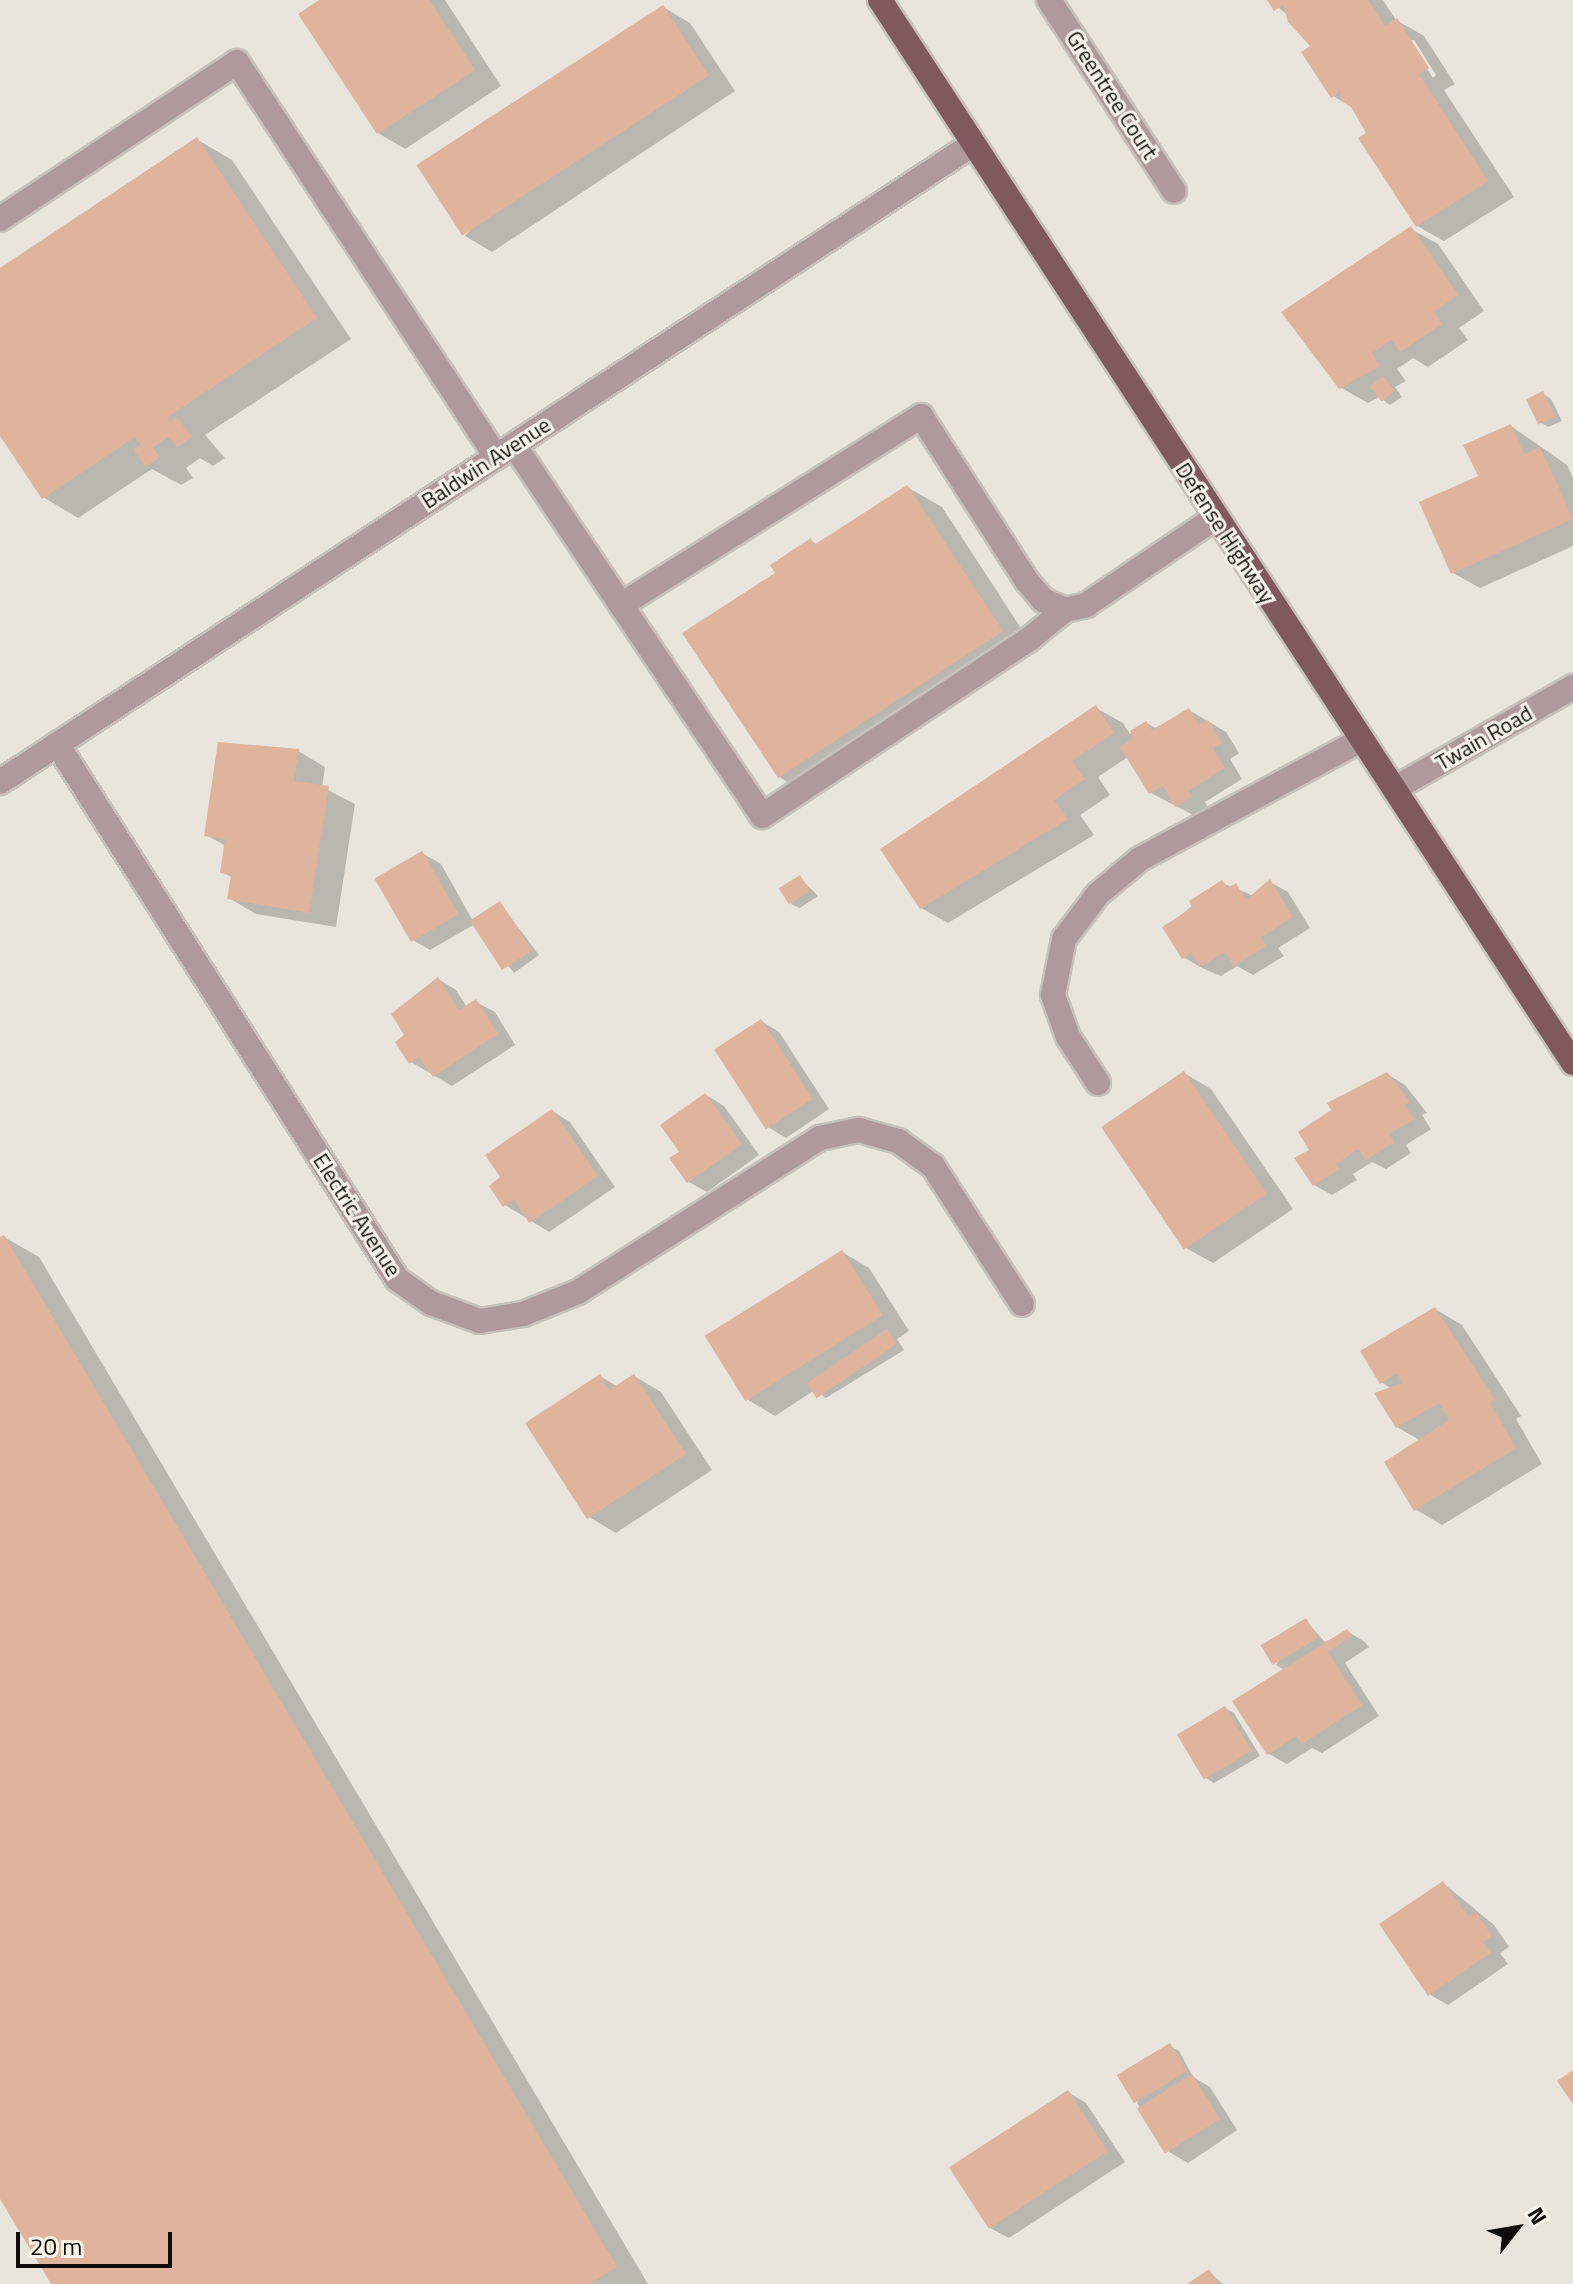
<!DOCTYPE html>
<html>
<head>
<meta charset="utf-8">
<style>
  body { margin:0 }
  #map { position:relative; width:1573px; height:2284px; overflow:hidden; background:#e9e5dd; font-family:"Titillium Web",sans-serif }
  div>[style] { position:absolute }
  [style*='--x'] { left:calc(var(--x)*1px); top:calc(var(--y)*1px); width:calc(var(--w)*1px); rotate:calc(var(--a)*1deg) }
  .shadow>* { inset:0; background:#0003 }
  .building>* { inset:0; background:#e0b39d; transform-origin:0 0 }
  .roads { filter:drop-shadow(2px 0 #c6c2bb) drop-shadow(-2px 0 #c6c2bb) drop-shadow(0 2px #c6c2bb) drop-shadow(0 -2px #c6c2bb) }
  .minor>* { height:24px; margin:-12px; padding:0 12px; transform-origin:12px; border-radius:12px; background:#af999b }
  .major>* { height:24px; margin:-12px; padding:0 12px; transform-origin:12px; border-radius:12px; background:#7f595e }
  span { translate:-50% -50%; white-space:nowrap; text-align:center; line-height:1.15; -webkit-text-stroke:6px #f6f3ea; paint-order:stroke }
  .street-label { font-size:22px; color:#0e0d0a }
  .north { position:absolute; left:1477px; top:2188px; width:80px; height:80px; -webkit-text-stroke:6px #f6f3ea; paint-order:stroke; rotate:59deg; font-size:22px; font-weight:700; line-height:32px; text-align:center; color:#0e0d0a }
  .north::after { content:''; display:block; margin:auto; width:28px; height:36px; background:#0e0d0a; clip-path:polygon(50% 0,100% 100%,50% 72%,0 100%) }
  .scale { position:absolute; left:16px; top:2232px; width:156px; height:36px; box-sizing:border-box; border:4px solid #0e0d0a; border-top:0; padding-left:10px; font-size:24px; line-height:28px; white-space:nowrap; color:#0e0d0a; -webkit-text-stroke:6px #f6f3ea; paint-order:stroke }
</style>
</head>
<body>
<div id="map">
  <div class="shadow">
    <div style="clip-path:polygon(323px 0,445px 0,501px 86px,405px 149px,378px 133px)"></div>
    <div style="clip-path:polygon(evenodd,1269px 0,1383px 0,1396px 20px,1424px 36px,1455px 84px,1444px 90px,1514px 197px,1444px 241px,1417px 226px,1354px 108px,1333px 96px,1313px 47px,1296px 22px,1269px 0,1409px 40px,1414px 40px,1436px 75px,1433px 78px,1409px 40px)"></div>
    <div style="clip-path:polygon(663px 7px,690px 23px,735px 91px,492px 252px,465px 236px)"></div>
    <div style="clip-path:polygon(198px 140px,232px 160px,351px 339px,205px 435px,225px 458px,213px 466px,200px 458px,186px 468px,193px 478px,181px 485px,152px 469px,78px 518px,43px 497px,0 432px,0 271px)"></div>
    <div style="clip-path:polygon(1411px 229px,1438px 244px,1484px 311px,1459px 328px,1468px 340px,1428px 367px,1413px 358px,1397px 369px,1406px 381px,1395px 387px,1402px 397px,1390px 405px,1379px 397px,1368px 403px,1340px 387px)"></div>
    <div style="clip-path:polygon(1543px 394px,1551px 399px,1562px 421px,1548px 427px,1540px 422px)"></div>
    <div style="clip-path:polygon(1511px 426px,1567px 465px,1573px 478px,1573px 546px,1480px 588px,1453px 573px,1480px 477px)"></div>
    <div style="clip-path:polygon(907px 487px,942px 507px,1036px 651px,814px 797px,779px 777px,778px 573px,811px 541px,818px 545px)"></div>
    <div style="clip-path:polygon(1096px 708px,1123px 723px,1130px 734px,1146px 723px,1158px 729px,1189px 710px,1226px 732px,1239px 753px,1230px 759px,1242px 779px,1205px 802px,1208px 808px,1195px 816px,1151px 793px,1128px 757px,1098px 777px,1110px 795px,1080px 815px,1094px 835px,948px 923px,921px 908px)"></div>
    <div style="clip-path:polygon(298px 751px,325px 767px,322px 787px,355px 804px,336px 927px,256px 914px,229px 898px,233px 878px,222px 872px,226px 846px,206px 835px)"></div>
    <div style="clip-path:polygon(422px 853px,441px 864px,473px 921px,500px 903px,539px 955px,514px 973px,475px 924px,430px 950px,411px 939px)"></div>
    <div style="clip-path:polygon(800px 878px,818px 896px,800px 908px,791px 904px)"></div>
    <div style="clip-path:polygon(1270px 882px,1288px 892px,1310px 928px,1278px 948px,1284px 956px,1253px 975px,1237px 966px,1221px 976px,1202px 968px,1183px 957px,1164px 928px,1222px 883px,1254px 896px)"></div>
    <div style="clip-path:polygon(438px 979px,456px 990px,467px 1007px,476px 1002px,495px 1012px,515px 1045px,452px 1086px,411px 1062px,407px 1036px)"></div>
    <div style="clip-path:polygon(761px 1021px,779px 1032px,829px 1109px,786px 1138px,768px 1127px)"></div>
    <div style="clip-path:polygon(1184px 1073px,1211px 1089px,1293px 1209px,1213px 1263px,1186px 1248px)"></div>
    <div style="clip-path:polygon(1387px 1074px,1405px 1085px,1427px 1113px,1422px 1115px,1431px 1129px,1406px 1145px,1411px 1153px,1386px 1169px,1372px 1162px,1353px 1174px,1357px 1180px,1332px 1195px,1314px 1185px,1311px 1150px)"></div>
    <div style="clip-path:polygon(706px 1095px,724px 1106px,759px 1155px,707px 1192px,689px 1182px,682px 1152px)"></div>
    <div style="clip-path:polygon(552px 1111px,570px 1122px,615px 1187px,549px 1232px,505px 1205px,503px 1177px)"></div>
    <div style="clip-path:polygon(4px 1237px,39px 1257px,648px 2284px,53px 2284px,0 2195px,0 1240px)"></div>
    <div style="clip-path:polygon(842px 1252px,869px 1268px,909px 1331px,897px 1339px,904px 1350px,826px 1398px,815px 1390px,775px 1416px,748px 1400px)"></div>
    <div style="clip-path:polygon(1435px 1309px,1462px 1325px,1521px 1416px,1516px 1419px,1542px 1464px,1442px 1525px,1415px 1509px,1421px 1441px,1397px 1427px,1392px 1389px,1381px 1382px)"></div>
    <div style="clip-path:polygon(600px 1376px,618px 1387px,634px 1376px,661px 1392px,712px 1470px,616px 1533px,589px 1517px)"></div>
    <div style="clip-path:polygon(1306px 1621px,1325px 1642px,1347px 1631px,1365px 1642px,1369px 1647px,1345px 1663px,1379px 1716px,1322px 1753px,1312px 1748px,1287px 1764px,1269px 1754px,1283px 1669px,1276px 1665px)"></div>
    <div style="clip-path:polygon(1225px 1708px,1234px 1713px,1260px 1756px,1214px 1783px,1206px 1778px,1180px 1735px)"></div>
    <div style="clip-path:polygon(1443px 1883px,1494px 1925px,1509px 1947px,1500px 1953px,1508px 1964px,1448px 2005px,1429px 1994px)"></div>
    <div style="clip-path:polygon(1170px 2046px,1179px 2051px,1193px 2077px,1210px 2087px,1237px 2130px,1188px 2163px,1169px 2152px,1137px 2103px)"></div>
    <div style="clip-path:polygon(1068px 2092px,1086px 2103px,1125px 2162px,1009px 2238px,990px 2228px)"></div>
    <div style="clip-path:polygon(1209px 2272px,1223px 2284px,1190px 2284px)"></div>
  </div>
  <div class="building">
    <div style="clip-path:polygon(319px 0,429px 0,475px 70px,377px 134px,298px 14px)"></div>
    <div style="clip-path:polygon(1267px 0,1368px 0,1385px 26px,1397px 18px,1429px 68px,1419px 74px,1488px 181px,1416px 227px,1358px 138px,1366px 133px,1351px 107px,1341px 101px,1340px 91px,1331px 98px,1301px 52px,1310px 46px,1288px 22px,1283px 5px,1274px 11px)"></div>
    <div style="left:663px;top:5px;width:84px;height:294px;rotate:57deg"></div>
    <div style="clip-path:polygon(197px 137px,317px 318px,168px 417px,170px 422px,177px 417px,192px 437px,177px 447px,169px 437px,153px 447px,160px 457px,145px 467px,134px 450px,141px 445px,135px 437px,42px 499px,0 436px,0 268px)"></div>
    <div style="clip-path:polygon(1411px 226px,1458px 295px,1434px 312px,1442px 324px,1400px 352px,1391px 340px,1372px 353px,1380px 366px,1339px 389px,1281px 312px)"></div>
    <div style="left:1383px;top:376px;width:19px;height:17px;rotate:51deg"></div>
    <div style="left:1543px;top:391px;width:28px;height:19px;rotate:64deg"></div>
    <div style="clip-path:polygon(1511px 424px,1524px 454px,1540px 447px,1573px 519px,1451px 574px,1419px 502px,1478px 476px,1463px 445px)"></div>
    <div style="clip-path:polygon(907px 485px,1003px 631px,778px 778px,682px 633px,775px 573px,770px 565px,811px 538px,814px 545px)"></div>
    <div style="clip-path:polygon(1096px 705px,1114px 733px,1072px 761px,1085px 779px,1054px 800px,1068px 819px,920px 909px,880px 849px)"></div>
    <div style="clip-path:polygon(1189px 708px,1199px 725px,1208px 720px,1222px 743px,1213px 748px,1225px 768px,1188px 791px,1191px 797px,1175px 807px,1163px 786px,1149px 794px,1120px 747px,1133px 738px,1130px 731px,1146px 721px,1152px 730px)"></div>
    <div style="clip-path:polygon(218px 742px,299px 749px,294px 781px,329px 786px,309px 913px,227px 899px,231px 875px,220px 873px,225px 839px,204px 836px)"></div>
    <div style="left:422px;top:851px;width:73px;height:55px;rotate:60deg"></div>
    <div style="left:800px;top:875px;width:19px;height:25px;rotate:58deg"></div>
    <div style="clip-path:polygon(1270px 879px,1293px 917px,1261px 937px,1266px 946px,1234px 966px,1225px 952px,1201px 967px,1191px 953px,1182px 959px,1162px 927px,1192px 908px,1189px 901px,1222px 880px,1228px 888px,1236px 883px,1246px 900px)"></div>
    <div style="left:500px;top:901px;width:59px;height:36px;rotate:57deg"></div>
    <div style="clip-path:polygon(438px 977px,459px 1010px,476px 999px,498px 1034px,433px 1077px,419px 1057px,409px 1064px,395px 1042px,404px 1035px,391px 1014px)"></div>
    <div style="left:761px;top:1019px;width:95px;height:56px;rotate:57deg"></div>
    <div style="left:1184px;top:1071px;width:148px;height:100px;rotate:56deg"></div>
    <div style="clip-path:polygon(1387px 1072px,1410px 1102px,1405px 1105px,1414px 1119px,1389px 1134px,1394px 1142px,1366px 1160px,1358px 1149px,1336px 1164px,1340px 1169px,1313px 1186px,1294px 1158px,1309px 1150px,1298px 1132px,1331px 1110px,1327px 1103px)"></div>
    <div style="clip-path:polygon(705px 1093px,742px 1144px,687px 1183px,669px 1158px,679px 1152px,660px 1125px)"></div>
    <div style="clip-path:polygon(552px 1109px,598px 1176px,529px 1223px,514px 1199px,503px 1207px,489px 1186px,500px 1177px,485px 1155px)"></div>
    <div style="clip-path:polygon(4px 1235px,617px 2267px,589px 2284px,51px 2284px,0 2199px,0 1237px)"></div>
    <div style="left:842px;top:1250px;width:77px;height:162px;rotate:58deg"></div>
    <div style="clip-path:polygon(1435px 1307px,1495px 1400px,1490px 1403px,1516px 1448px,1414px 1511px,1384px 1462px,1449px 1420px,1439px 1403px,1396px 1428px,1374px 1393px,1402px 1383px,1397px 1373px,1380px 1384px,1360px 1351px)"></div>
    <div style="left:887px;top:1329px;width:18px;height:97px;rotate:56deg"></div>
    <div style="clip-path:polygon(600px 1374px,609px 1390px,634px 1374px,686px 1454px,587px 1519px,525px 1423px)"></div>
    <div style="left:1306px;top:1618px;width:23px;height:53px;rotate:59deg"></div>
    <div style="clip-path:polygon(1347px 1629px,1352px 1636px,1328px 1652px,1362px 1705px,1302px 1744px,1296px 1736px,1267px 1755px,1232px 1701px)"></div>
    <div style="left:1225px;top:1706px;width:52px;height:56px;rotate:59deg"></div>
    <div style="clip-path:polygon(1443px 1881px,1468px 1917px,1476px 1912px,1492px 1936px,1483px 1942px,1491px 1953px,1428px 1996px,1379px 1924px)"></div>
    <div style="left:1170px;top:2043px;width:33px;height:62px;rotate:59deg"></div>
    <div style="clip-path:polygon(1573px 2070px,1573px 2104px,1557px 2081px)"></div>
    <div style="left:1192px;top:2074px;width:53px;height:65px;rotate:58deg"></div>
    <div style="left:1068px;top:2090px;width:73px;height:142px;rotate:57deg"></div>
    <div style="clip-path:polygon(1209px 2269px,1219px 2284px,1187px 2284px)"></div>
  </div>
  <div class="roads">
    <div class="minor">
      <div style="--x:1049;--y:0;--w:228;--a:56.8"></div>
      <div style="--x:0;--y:219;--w:284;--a:-33.5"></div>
      <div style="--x:237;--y:62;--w:472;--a:56.7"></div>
      <div style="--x:514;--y:445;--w:446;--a:56.2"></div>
      <div style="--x:762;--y:816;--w:319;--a:-33.5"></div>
      <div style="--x:1028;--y:640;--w:48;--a:-39"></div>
      <div style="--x:621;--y:605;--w:355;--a:-32.2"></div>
      <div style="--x:921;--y:416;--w:196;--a:57.3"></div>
      <div style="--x:1027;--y:581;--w:25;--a:50"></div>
      <div style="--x:1043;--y:600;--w:24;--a:24"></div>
      <div style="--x:1065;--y:610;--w:22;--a:-13"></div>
      <div style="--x:1086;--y:605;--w:156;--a:-34"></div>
      <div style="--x:57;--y:744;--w:634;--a:57.56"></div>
      <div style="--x:397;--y:1279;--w:42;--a:35.2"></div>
      <div style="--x:431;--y:1303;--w:52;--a:20.2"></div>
      <div style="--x:480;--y:1321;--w:44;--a:-9.2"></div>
      <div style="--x:523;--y:1314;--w:59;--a:-21.8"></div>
      <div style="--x:578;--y:1292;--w:287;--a:-32.5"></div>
      <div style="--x:820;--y:1138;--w:40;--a:-12"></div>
      <div style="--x:859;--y:1130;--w:41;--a:15.8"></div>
      <div style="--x:898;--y:1141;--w:43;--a:35.5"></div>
      <div style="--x:933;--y:1166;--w:164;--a:57.2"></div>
      <div style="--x:0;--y:782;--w:1164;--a:-33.25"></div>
      <div style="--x:1394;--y:789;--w:206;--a:-29.7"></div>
      <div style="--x:1098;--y:1083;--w:55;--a:-123.1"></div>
      <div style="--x:1068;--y:1037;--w:45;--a:-109.7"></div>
      <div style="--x:1053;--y:995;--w:57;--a:-78.9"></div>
      <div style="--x:1064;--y:939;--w:56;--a:-52.9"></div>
      <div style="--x:1098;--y:894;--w:55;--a:-39.8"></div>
      <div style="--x:1140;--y:859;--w:251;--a:-28.3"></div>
    </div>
    <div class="major">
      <div style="--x:880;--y:0;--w:1269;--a:56.9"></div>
    </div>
  </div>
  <div class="street-label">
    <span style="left:1112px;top:95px;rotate:57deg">Greentree Court</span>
    <span style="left:486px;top:463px;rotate:-33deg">Baldwin Avenue</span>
    <span style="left:1225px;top:533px;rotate:57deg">Defense Highway</span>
    <span style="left:1484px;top:738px;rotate:-30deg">Twain Road</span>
    <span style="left:357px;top:1215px;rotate:57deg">Electric Avenue</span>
  </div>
  <div class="north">N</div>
  <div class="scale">20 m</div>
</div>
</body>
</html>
